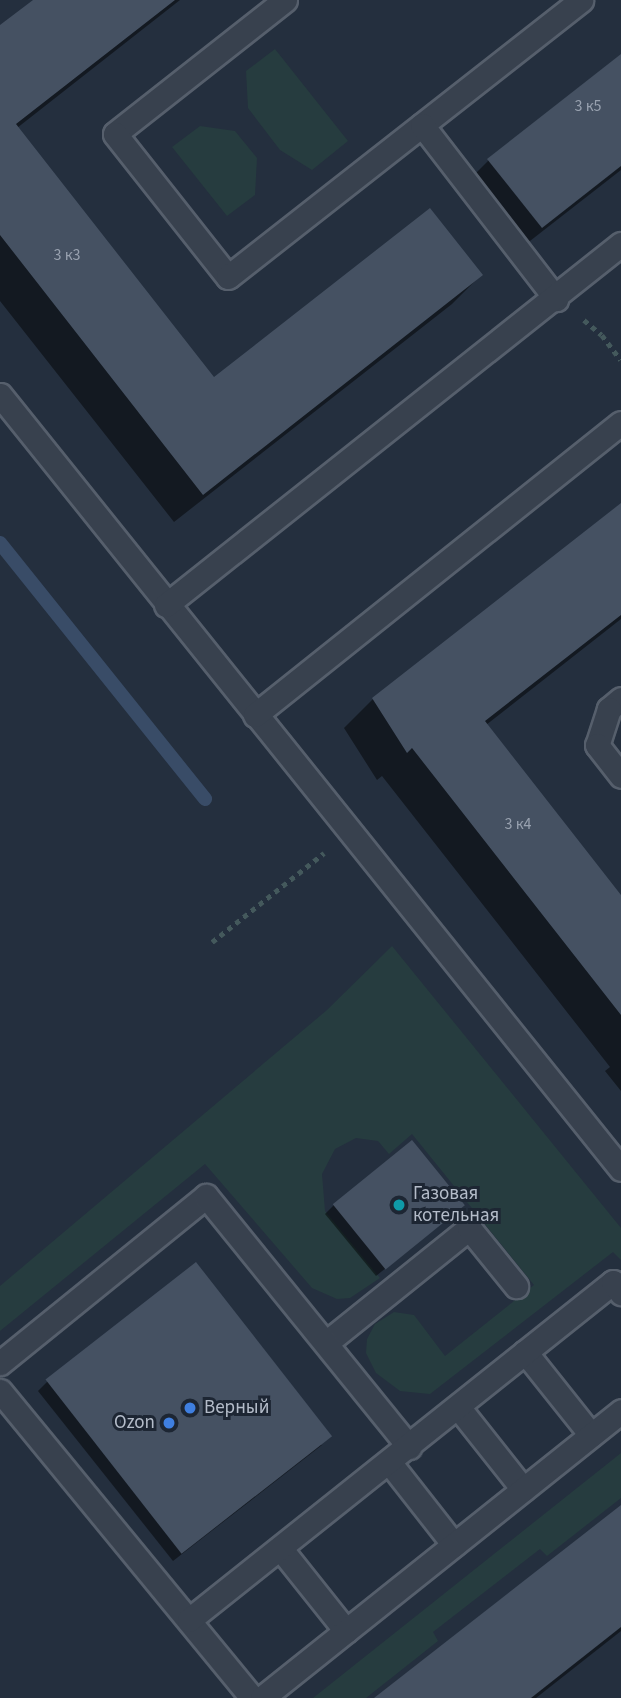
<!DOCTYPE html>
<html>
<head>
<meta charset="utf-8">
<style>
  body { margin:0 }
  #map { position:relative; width:621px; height:1698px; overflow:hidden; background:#242f3e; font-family:"Source Sans 3",sans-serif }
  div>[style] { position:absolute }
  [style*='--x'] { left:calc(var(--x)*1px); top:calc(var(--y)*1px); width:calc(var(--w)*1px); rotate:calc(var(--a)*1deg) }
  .green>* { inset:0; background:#263c3f }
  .shadow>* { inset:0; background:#0007 }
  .stream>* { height:14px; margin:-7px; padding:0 7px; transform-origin:7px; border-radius:7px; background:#394c67 }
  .building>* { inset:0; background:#455162; transform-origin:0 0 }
  .path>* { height:4.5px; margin-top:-2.25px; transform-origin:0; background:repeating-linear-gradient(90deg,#44595c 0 5px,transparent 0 10px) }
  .roads { filter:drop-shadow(2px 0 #565f6c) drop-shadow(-2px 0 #565f6c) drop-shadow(0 2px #565f6c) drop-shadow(0 -2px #565f6c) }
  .service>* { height:23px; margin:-11.5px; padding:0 11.5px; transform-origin:11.5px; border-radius:11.5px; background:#38414e }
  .dots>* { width:19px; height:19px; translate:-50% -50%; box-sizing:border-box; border:4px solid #1d2633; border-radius:50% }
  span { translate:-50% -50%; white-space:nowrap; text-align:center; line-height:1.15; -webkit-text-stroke:6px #1d2633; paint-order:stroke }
  .number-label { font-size:16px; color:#98a1af }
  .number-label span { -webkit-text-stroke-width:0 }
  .poi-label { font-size:19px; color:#b4bcc9 }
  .left { translate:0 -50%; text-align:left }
  .right { translate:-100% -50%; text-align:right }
</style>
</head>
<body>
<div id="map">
  <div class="green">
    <div style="clip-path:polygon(275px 49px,348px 141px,312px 170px,280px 150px,248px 108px,246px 71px)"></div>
    <div style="clip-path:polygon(200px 126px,235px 131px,257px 158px,255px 195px,227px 216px,172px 147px)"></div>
    <div style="clip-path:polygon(392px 946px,621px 1228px,621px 1260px,613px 1252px,430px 1394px,400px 1391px,376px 1373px,366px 1353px,367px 1339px,375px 1324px,394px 1312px,414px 1315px,445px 1356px,534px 1285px,412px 1134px,389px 1154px,378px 1141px,356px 1138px,335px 1149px,322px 1174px,325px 1211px,380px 1278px,350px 1298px,337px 1299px,312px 1288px,205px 1164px,0 1331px,0 1286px,327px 1010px)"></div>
    <div style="clip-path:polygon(621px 1453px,621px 1498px,547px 1556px,540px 1549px,433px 1632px,438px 1641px,366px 1698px,313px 1698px)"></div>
  </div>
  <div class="shadow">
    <div style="clip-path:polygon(35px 0,180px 0,17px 128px,214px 380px,481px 275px,452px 304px,174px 522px,0 301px,0 28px)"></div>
    <div style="clip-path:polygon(621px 56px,621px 170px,512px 255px,460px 189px,489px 160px)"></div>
    <div style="clip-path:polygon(621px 505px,621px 619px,486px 725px,621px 897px,621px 1091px,605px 1071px,610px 1067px,382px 776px,377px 780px,344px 728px,373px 699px)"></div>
    <div style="clip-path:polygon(334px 1205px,453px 1214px,376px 1276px,325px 1214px)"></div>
    <div style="clip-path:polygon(48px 1381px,322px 1445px,173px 1561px,38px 1391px)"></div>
    <div style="clip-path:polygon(621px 1507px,621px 1631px,536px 1698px,377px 1698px)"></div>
  </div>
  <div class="stream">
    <div style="--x:0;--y:543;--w:328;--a:51.3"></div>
  </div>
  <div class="building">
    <div style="clip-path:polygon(33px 0,175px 0,16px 124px,214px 377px,430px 208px,483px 275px,203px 495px,0 235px,0 25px)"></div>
    <div style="clip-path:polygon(621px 54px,621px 166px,542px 228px,487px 159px)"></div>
    <div style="clip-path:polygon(621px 503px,621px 615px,485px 721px,621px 895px,621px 1015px,412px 748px,407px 753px,372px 698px)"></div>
    <div style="left:412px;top:1140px;width:84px;height:102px;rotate:51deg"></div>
    <div style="left:196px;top:1262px;width:221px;height:191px;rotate:52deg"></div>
    <div style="clip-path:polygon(621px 1505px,621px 1627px,531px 1698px,374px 1698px)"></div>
  </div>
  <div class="path">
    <div style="--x:584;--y:320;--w:23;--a:40"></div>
    <div style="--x:602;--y:335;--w:31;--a:53"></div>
    <div style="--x:212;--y:942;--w:143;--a:-38.5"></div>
  </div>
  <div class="roads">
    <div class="service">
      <div style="--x:285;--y:0;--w:216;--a:141.8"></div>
      <div style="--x:115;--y:134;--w:182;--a:51.7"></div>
      <div style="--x:228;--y:277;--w:449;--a:-38.1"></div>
      <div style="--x:422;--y:125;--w:220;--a:52.4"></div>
      <div style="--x:0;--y:395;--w:992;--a:51.26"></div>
      <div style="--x:166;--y:605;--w:581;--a:-38.43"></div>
      <div style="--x:621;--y:699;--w:16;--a:140"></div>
      <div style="--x:609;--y:709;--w:38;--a:108"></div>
      <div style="--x:597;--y:745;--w:39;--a:52"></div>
      <div style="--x:255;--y:715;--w:468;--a:-38.6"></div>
      <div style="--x:326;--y:1343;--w:184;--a:-38.8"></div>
      <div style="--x:469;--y:1228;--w:75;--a:51"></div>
      <div style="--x:525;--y:1352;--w:106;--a:51.5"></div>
      <div style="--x:0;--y:1363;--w:265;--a:-39"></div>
      <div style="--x:206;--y:1196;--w:323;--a:51"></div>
      <div style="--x:0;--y:1391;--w:397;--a:50.6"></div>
      <div style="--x:458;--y:1407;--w:105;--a:51.6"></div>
      <div style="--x:389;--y:1462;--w:105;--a:51.9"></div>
      <div style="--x:280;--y:1548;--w:106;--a:51.5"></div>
      <div style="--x:189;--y:1620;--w:542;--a:-38.56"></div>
      <div style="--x:613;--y:1282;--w:14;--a:54"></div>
      <div style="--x:262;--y:1698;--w:460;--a:-38.6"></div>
    </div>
  </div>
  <div class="dots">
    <div style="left:399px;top:1205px;background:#0f9aa8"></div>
    <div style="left:190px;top:1408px;background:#3f7fe0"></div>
    <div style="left:169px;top:1423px;background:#3f7fe0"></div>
  </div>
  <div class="number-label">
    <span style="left:588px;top:106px">3 к5</span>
    <span style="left:67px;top:255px">3 к3</span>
    <span style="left:518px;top:824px">3 к4</span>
  </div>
  <div class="poi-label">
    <span class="left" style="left:413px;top:1205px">Газовая<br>котельная</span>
    <span class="left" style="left:204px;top:1408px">Верный</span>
    <span class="right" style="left:155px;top:1423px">Ozon</span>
  </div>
</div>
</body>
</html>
